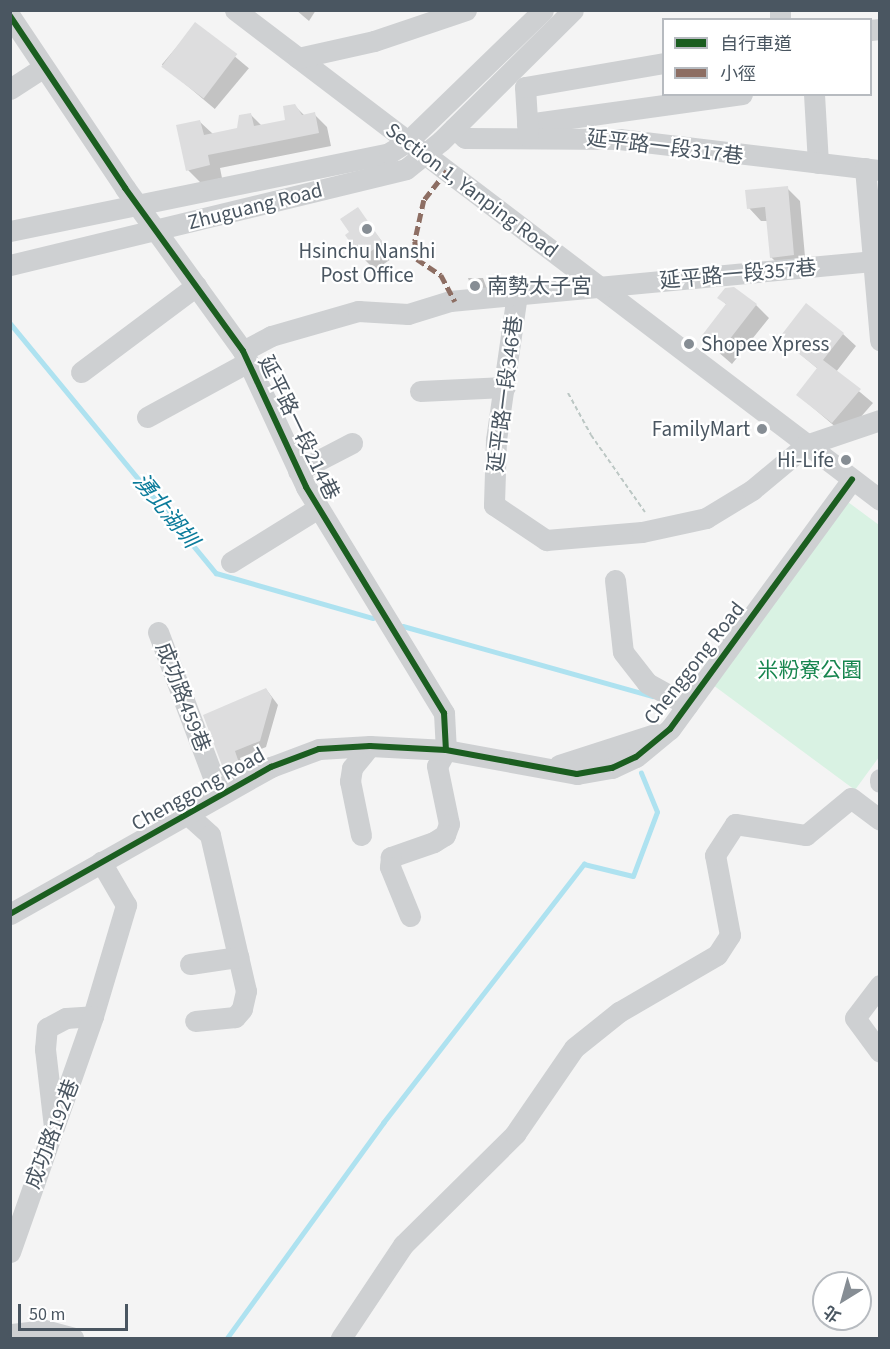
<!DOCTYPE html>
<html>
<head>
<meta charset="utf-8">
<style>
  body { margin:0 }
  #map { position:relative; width:890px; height:1349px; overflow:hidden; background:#f4f4f4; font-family:"Source Sans 3","Noto Sans TC",sans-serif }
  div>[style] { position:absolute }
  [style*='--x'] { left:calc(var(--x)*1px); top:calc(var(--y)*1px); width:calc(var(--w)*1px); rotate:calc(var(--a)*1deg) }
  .green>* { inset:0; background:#d9f2e3 }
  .shadow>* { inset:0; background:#0003; transform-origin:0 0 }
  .stream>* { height:4.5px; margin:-2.25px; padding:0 2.25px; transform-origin:2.25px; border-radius:2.25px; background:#aee2f0 }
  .building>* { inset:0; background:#ddddde; transform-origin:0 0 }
  .path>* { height:2px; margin-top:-1px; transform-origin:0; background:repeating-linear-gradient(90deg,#bcc7c4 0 4.5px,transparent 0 7.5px) }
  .minor>* { height:21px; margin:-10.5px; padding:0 10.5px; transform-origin:10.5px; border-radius:10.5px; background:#ced0d2 }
  .quiet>* { height:4.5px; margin-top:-2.25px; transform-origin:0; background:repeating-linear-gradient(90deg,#8d6e63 0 9px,transparent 0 13.5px) }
  .cycleway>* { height:6px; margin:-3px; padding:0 3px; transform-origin:3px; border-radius:3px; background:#1b5e20 }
  .dots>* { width:16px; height:16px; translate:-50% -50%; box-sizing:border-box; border:3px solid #fff; border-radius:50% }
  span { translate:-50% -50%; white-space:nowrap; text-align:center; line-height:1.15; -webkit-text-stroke:4.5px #fff; paint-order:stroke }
  .street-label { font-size:21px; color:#4a5661 }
  .poi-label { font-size:21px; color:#4a5661 }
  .left { translate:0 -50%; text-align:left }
  .right { translate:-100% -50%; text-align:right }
  .park-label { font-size:21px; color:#17864f }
  .water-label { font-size:22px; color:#0c7c9b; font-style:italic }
  .frame { position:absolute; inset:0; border:12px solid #4a5661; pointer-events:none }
  .legend { position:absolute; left:662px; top:18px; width:210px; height:78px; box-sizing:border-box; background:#fff; border:2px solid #b7bbc0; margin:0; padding:8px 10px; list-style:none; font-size:18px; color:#4a5661 }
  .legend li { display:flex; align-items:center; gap:12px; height:30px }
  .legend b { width:30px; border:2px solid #b7bbc0 }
  .north { position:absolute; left:812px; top:1271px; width:60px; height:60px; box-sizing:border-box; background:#fff; border:2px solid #b7bbc0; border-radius:50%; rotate:217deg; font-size:16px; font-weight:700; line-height:24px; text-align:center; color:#4a5661 }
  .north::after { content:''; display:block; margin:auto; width:21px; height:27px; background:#868d94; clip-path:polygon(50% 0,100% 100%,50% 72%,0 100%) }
  .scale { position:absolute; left:18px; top:1304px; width:110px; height:27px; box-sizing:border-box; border:3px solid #4a5661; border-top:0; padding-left:8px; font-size:18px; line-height:21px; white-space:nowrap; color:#4a5661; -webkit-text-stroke:4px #fff; paint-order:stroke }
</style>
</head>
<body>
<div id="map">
  <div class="green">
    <div style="clip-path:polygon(848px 502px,879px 525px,879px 757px,855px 790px,713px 685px)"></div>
  </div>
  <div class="shadow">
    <div style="clip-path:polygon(296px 10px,316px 10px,309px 21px)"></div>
    <div style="left:196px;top:24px;width:69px;height:53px;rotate:40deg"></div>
    <div style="clip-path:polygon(294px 105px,305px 116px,314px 114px,327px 127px,331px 146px,220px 168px,222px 178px,201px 183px,188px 170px,200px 122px,213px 134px,239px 129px,250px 114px,262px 126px,287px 121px)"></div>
    <div style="clip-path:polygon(787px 188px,800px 201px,806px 268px,784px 270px,771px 257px,768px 221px,761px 221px,749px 208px)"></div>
    <div style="clip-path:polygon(357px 209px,394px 257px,375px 270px,362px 257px,351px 232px)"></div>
    <div style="clip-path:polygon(468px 278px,483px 278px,487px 289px,472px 290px)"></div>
    <div style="clip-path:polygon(719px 298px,756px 305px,769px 318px,732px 364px,702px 338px,727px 305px)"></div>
    <div style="clip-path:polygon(843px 334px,856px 346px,836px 372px,873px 403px,845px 435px,798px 395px,818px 369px,781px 338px)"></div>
    <div style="clip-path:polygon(266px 689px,278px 705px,266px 747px,240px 758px,246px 776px,234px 781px,228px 775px,205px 716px)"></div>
  </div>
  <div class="stream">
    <div style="--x:10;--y:323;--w:324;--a:50.5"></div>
    <div style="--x:216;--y:573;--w:163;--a:16"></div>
    <div style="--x:403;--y:626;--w:259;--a:15.7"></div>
    <div style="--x:227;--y:1338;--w:266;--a:-54"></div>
    <div style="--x:383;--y:1123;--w:328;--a:-52.2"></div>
    <div style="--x:584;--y:864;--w:50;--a:13.8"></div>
    <div style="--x:633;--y:876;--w:68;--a:-69.4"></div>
    <div style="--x:657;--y:812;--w:42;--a:-112.3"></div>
  </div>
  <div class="building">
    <div style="left:195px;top:22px;width:53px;height:56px;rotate:37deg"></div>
    <div style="clip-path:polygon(295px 104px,302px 115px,315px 112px,319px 133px,208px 155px,210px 165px,186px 171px,176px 125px,200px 120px,204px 135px,237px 128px,239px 115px,251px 113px,254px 126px,285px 120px,283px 106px)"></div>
    <div style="clip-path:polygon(788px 186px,794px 255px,770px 258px,765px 207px,747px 209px,745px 190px)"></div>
    <div style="clip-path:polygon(358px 207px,383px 243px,361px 258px,345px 235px,349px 232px,340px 219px)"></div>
    <div style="clip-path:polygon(734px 287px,757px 304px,719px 353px,700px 338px,726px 304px,717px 298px,725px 288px)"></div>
    <div style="clip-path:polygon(806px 303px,844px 333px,823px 360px,861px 389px,832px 423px,796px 395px,817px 368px,779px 338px)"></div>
    <div style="clip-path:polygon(266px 688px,272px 698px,260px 741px,235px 751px,241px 769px,226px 776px,203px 715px)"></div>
  </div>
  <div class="path">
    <div style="--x:568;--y:393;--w:48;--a:61.3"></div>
    <div style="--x:591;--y:435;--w:94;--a:55"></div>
  </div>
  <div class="minor">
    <div style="--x:235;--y:10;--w:810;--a:37.22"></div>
    <div style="--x:10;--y:16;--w:207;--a:56.2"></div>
    <div style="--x:125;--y:188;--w:201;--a:54.1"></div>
    <div style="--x:243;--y:351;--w:150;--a:65.1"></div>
    <div style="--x:306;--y:487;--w:265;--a:58.6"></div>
    <div style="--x:444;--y:713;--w:37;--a:87"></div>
    <div style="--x:446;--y:750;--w:18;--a:119"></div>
    <div style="--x:437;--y:766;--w:59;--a:78.3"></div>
    <div style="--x:449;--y:824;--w:12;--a:110"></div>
    <div style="--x:445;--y:835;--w:13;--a:148"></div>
    <div style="--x:434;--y:842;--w:46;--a:160.8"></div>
    <div style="--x:391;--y:857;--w:10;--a:96"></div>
    <div style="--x:390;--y:867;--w:53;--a:67.8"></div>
    <div style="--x:780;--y:20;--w:10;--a:-90"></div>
    <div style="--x:870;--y:30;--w:10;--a:-6"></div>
    <div style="--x:298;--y:58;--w:78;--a:-12.6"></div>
    <div style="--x:374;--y:41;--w:97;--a:-18.6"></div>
    <div style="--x:10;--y:89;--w:40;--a:-32.9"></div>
    <div style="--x:814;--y:94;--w:69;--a:86.7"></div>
    <div style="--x:527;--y:124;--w:217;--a:-7.9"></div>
    <div style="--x:454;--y:128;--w:15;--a:42"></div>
    <div style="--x:465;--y:138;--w:154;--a:0.4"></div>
    <div style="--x:619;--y:139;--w:263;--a:6.8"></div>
    <div style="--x:528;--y:136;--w:49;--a:-93.5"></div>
    <div style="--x:525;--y:87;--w:141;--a:-9.8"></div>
    <div style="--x:865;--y:168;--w:173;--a:85"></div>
    <div style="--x:10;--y:231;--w:387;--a:-11.6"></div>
    <div style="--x:389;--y:153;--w:22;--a:-32"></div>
    <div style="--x:408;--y:141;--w:188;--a:-44.1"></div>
    <div style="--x:10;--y:265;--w:407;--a:-13.6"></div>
    <div style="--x:406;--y:169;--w:45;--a:-38.7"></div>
    <div style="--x:441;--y:141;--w:186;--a:-44.8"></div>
    <div style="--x:517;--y:294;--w:148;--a:98.2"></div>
    <div style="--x:496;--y:440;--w:65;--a:91.8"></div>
    <div style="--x:494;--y:505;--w:63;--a:33.9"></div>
    <div style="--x:546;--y:540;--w:96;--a:-4.8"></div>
    <div style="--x:642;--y:532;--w:66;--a:-12.3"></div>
    <div style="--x:706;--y:518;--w:54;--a:-31.3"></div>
    <div style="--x:752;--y:490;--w:70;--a:-39.8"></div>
    <div style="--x:806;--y:445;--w:78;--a:-18.7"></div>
    <div style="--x:243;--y:351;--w:32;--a:-28"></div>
    <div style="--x:271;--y:336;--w:91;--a:-16"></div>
    <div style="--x:358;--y:311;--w:50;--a:3.4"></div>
    <div style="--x:408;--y:314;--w:44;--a:-17.2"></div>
    <div style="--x:450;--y:301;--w:432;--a:-5.4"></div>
    <div style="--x:81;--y:372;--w:144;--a:-36.8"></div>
    <div style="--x:420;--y:391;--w:85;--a:-2.7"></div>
    <div style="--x:147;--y:417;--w:115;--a:-28.6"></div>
    <div style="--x:298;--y:471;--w:61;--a:-27.4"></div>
    <div style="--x:231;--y:562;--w:102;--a:-31.8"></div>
    <div style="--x:615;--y:580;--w:72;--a:83.7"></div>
    <div style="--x:623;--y:652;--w:39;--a:52"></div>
    <div style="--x:647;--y:683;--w:46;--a:28.8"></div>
    <div style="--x:158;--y:632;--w:174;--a:69.2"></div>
    <div style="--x:559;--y:765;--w:101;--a:-17.9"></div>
    <div style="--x:880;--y:779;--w:3;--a:90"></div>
    <div style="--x:187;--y:814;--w:31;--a:42"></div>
    <div style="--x:210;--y:835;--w:160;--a:77"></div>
    <div style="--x:246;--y:991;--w:18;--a:103"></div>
    <div style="--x:242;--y:1009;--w:11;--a:131"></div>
    <div style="--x:235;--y:1017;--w:40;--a:174.3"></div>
    <div style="--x:361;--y:835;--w:55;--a:-101.5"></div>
    <div style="--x:350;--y:781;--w:13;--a:-81"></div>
    <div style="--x:352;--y:768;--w:28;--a:-51"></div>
    <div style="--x:10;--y:914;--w:300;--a:-29.4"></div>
    <div style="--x:271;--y:767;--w:51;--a:-20.6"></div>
    <div style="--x:319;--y:749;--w:51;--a:-3.4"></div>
    <div style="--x:370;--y:746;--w:76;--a:3"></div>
    <div style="--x:446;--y:750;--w:133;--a:10.4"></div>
    <div style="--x:577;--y:774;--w:36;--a:-10"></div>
    <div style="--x:612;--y:768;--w:26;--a:-25"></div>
    <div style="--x:636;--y:757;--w:44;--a:-39.5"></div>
    <div style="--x:670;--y:729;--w:309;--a:-53.9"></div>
    <div style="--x:190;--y:964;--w:49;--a:-8.3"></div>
    <div style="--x:880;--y:985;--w:41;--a:127.1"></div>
    <div style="--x:855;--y:1018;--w:42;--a:53.7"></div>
    <div style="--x:54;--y:1127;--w:79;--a:-96.6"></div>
    <div style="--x:45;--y:1049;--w:21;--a:-85"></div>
    <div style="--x:47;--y:1028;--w:21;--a:-28"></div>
    <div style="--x:66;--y:1018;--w:27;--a:-4"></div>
    <div style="--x:93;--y:1016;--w:116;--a:-73.4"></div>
    <div style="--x:126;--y:905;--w:50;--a:-120.2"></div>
    <div style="--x:10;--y:1252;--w:250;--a:-70.6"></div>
    <div style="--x:12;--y:1334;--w:32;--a:-7"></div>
    <div style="--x:44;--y:1330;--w:30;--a:15"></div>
    <div style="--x:341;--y:1338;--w:112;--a:-56.3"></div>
    <div style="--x:403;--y:1245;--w:158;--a:-44.7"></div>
    <div style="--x:515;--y:1134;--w:104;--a:-55.5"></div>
    <div style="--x:574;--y:1048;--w:58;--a:-38.7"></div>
    <div style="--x:619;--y:1012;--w:113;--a:-30.2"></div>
    <div style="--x:717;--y:955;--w:24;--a:-57"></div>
    <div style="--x:730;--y:935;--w:81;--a:-100.6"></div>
    <div style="--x:715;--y:855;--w:37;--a:-57"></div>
    <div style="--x:735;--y:824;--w:72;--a:8.8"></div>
    <div style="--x:806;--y:835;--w:58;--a:-39.4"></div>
    <div style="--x:851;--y:798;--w:36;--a:37"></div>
  </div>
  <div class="quiet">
    <div style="--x:447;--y:171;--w:37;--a:128"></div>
    <div style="--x:424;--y:200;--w:42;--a:102.4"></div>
    <div style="--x:415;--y:241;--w:18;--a:84"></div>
    <div style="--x:417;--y:259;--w:29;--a:34"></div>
    <div style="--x:441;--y:275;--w:30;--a:62"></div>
  </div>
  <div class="cycleway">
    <div style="--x:10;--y:16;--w:207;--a:56.2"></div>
    <div style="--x:125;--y:188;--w:201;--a:54.1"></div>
    <div style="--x:243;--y:351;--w:150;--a:65.1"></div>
    <div style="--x:306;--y:487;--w:265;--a:58.6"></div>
    <div style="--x:444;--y:713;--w:37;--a:87"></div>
    <div style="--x:10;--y:914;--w:300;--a:-29.4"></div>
    <div style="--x:271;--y:767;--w:51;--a:-20.6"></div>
    <div style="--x:319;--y:749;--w:51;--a:-3.4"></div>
    <div style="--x:370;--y:746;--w:76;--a:3"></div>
    <div style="--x:446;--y:750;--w:133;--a:10.4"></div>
    <div style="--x:577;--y:774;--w:36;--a:-10"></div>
    <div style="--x:612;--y:768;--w:26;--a:-25"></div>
    <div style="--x:636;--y:757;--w:44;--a:-39.5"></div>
    <div style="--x:670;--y:729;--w:309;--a:-53.9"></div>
  </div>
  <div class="dots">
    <div style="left:367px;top:229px;background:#868d94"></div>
    <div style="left:475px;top:286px;background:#868d94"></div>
    <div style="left:689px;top:344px;background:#868d94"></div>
    <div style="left:762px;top:429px;background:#868d94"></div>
    <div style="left:846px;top:460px;background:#868d94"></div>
  </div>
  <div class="street-label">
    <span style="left:665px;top:147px;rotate:7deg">延平路一段317巷</span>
    <span style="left:472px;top:190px;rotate:37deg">Section 1, Yanping Road</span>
    <span style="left:255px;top:206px;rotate:-14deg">Zhuguang Road</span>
    <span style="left:738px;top:274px;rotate:-5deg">延平路一段357巷</span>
    <span style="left:505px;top:394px;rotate:-83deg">延平路一段346巷</span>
    <span style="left:299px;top:428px;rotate:64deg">延平路一段214巷</span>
    <span style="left:694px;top:663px;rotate:-52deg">Chenggong Road</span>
    <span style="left:183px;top:697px;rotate:69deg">成功路459巷</span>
    <span style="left:198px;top:789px;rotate:-29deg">Chenggong Road</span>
    <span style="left:52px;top:1134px;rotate:-69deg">成功路192巷</span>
  </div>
  <div class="poi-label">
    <span style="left:367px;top:263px">Hsinchu Nanshi<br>Post Office</span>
    <span class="left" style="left:487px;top:286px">南勢太子宮</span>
    <span class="left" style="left:701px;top:344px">Shopee Xpress</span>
    <span class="right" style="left:750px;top:429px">FamilyMart</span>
    <span class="right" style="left:834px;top:460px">Hi-Life</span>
  </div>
  <div class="park-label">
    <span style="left:810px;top:670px">米粉寮公園</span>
  </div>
  <div class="water-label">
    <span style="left:165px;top:511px;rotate:51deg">湧北湖圳</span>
  </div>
  <div class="frame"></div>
  <ul class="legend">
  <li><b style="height:8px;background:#1b5e20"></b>自行車道</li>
  <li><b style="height:8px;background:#8d6e63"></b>小徑</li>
  </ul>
  <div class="north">北</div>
  <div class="scale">50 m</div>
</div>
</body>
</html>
